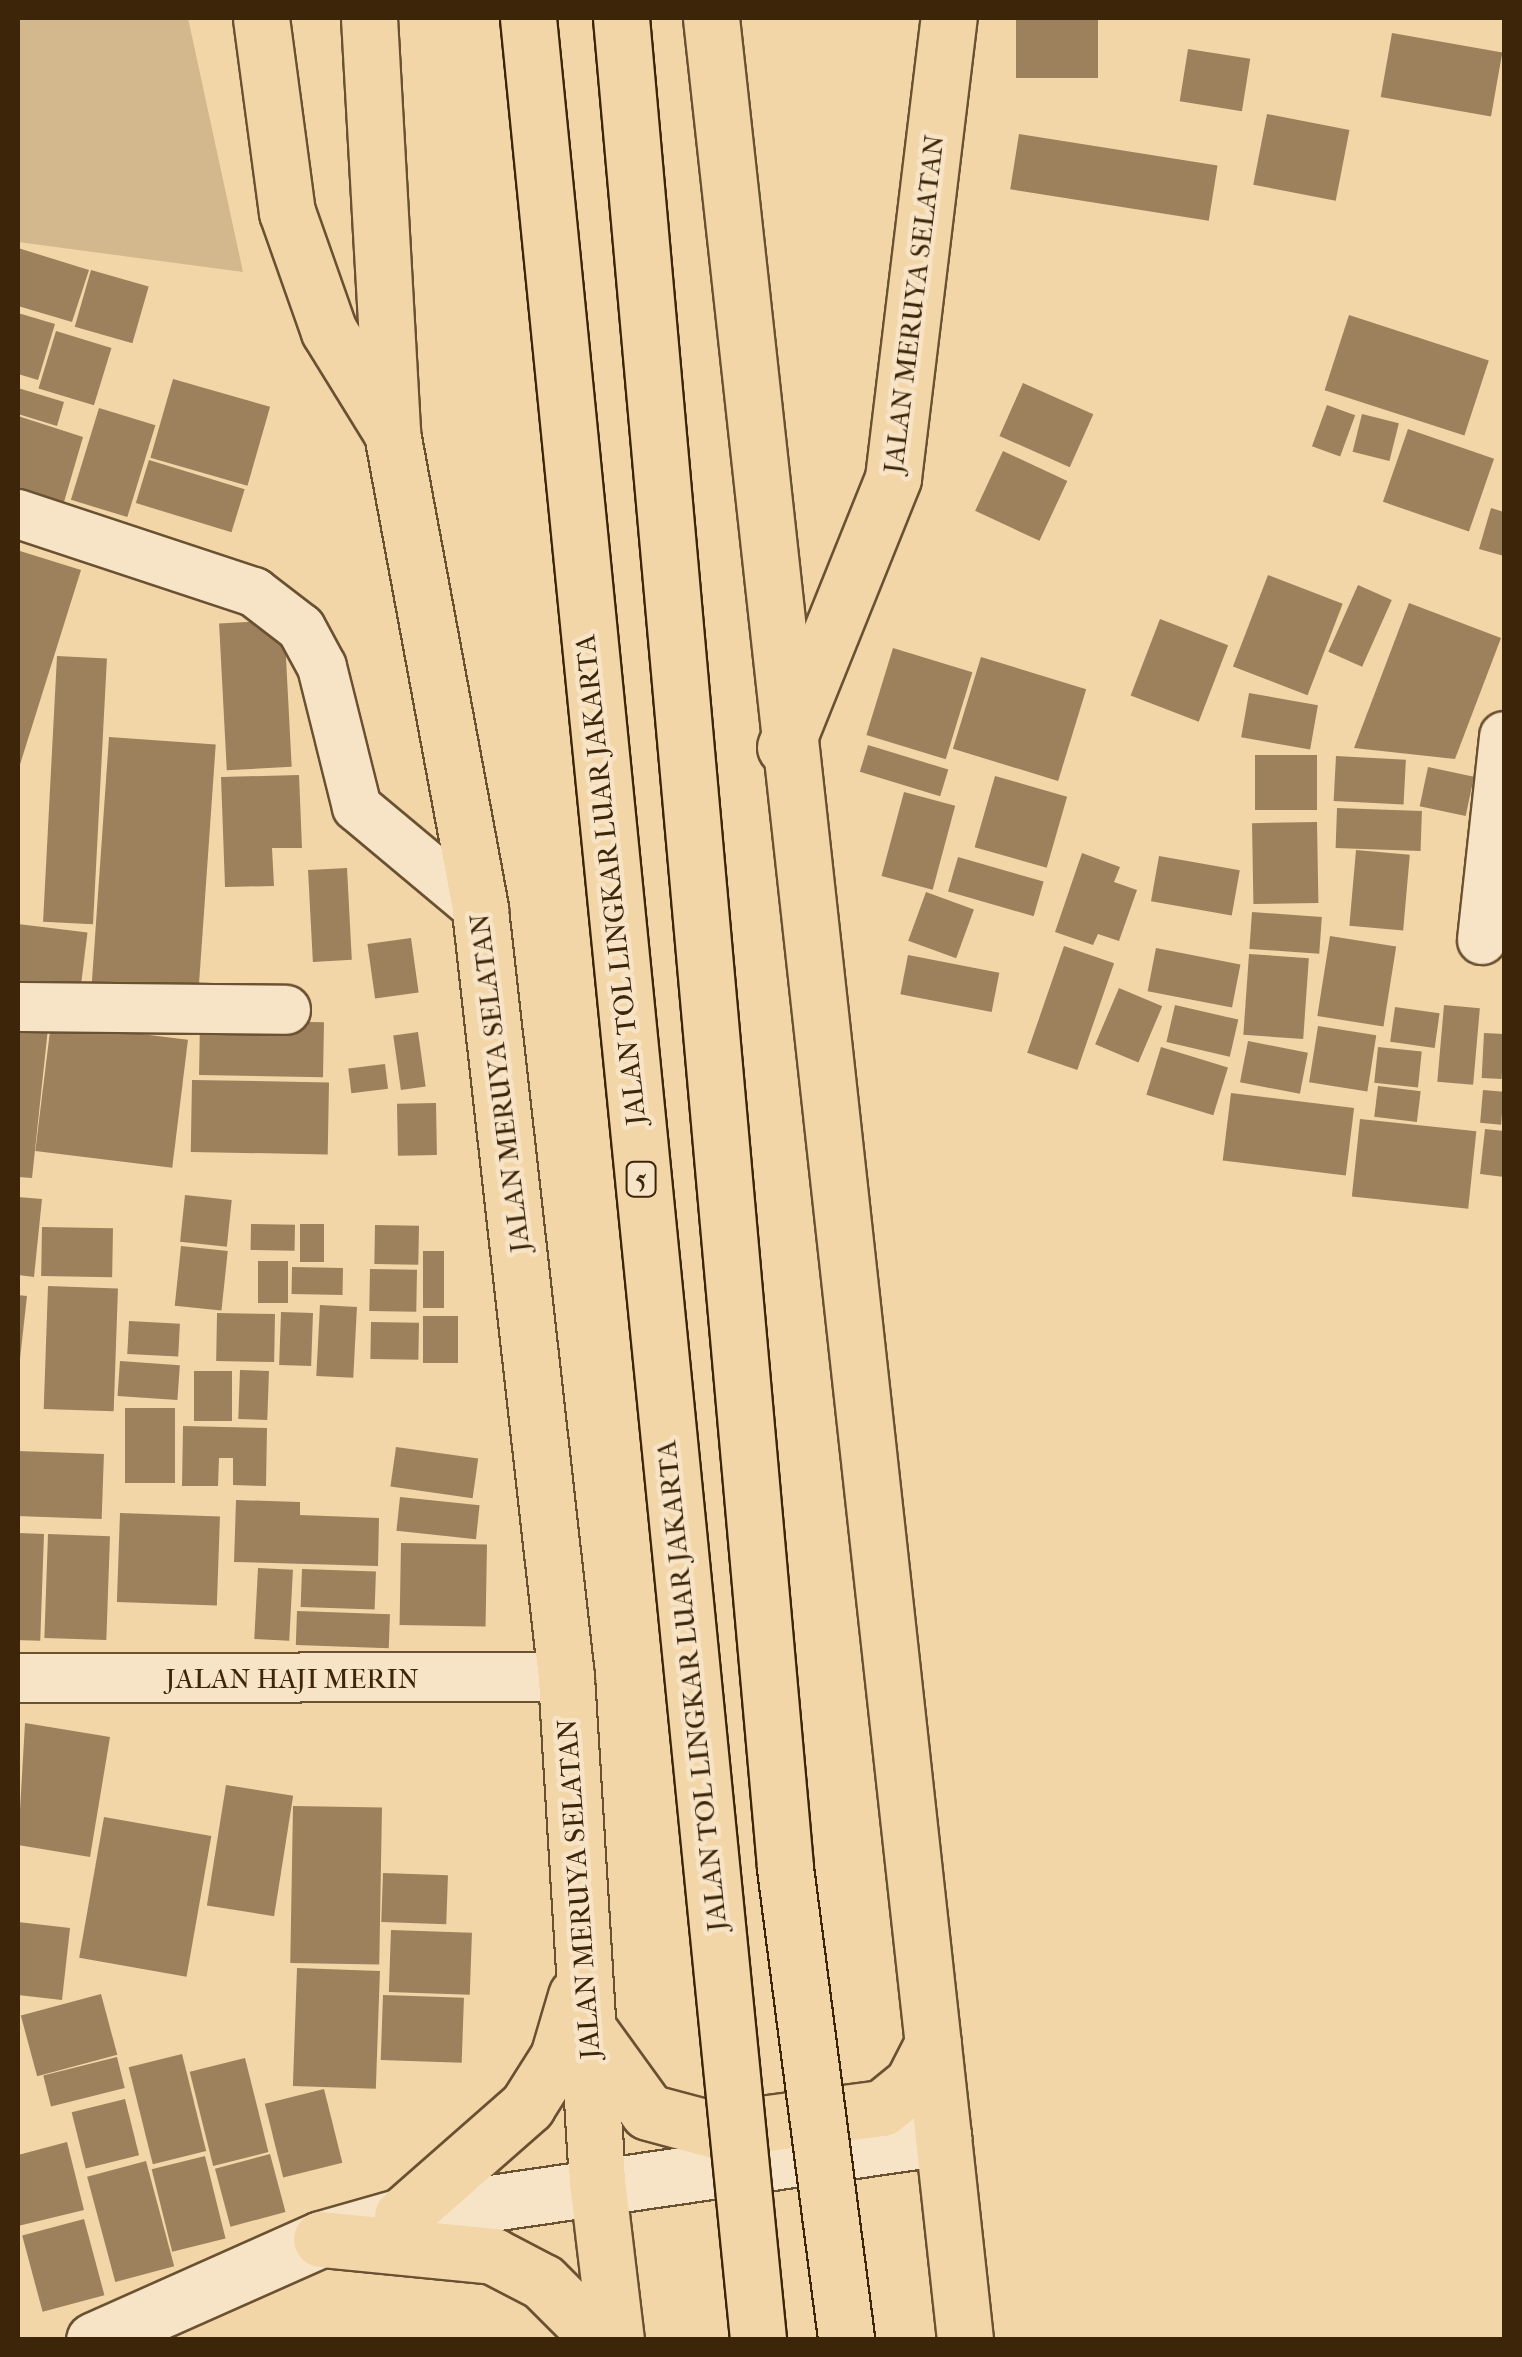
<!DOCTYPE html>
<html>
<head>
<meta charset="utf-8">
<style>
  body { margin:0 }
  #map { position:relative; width:1522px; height:2357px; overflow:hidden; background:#f3d6a8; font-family:"IM FELL French Canon",serif }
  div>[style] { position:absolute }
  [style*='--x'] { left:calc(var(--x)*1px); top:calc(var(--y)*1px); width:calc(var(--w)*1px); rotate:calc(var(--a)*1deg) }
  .green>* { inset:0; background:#d4b88d }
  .building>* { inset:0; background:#9c815c; transform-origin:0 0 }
  .roads { filter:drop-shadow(2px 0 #6a5132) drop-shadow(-2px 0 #6a5132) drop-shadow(0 2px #6a5132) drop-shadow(0 -2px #6a5132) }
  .minor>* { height:48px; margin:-24px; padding:0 24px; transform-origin:24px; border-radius:24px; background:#f7e4c6 }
  .secondary>* { height:55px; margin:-27.5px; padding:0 27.5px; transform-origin:27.5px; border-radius:27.5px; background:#f7e4c6 }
  .primary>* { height:55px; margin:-27.5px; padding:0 27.5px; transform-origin:27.5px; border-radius:27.5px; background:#f3d6a8 }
  .motorway>* { height:55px; margin:-27.5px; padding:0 27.5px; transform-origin:27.5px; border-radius:27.5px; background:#f3d6a8 }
  .bridges { filter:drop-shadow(2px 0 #3d250a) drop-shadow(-2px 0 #3d250a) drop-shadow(0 2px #3d250a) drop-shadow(0 -2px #3d250a) }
  .motorway-bridge>* { height:55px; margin:-27.5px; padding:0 27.5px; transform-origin:27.5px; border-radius:27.5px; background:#f3d6a8 }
  span { translate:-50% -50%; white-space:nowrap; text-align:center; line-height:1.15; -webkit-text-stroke:9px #f7e4c6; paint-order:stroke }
  .shield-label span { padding:2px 8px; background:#f7e4c6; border:2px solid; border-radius:8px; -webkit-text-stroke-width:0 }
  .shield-label { font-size:25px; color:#3d250a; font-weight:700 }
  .street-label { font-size:28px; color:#3d250a }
  .frame { position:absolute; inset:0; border:20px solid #3d250a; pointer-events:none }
</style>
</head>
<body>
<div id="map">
  <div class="green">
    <div style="clip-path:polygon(18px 18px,188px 18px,243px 272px,18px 242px)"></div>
  </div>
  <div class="building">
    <div style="left:1016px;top:18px;width:82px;height:60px"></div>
    <div style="left:1392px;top:33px;width:112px;height:65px;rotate:10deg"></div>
    <div style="left:1188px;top:49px;width:63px;height:53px;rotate:9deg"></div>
    <div style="left:1267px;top:114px;width:84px;height:72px;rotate:11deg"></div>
    <div style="left:1019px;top:134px;width:201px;height:56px;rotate:9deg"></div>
    <div style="clip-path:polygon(18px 248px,89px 270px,72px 322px,18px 306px)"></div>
    <div style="left:91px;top:270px;width:60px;height:59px;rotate:16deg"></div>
    <div style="clip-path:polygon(18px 313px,55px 324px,38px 380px,18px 374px)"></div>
    <div style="left:1349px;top:315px;width:147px;height:79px;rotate:18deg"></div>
    <div style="left:56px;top:331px;width:58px;height:60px;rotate:17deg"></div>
    <div style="left:173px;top:379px;width:101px;height:82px;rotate:16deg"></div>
    <div style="left:1023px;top:383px;width:77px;height:58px;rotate:24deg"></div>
    <div style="clip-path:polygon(18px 388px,64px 402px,57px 426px,18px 414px)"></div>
    <div style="left:1327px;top:405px;width:30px;height:44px;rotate:20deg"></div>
    <div style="left:99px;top:408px;width:59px;height:96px;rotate:17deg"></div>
    <div style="left:1362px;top:414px;width:38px;height:39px;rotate:14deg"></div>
    <div style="clip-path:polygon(18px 416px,83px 437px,64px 502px,18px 488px)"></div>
    <div style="left:1408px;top:429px;width:91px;height:77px;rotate:19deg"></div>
    <div style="left:1003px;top:451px;width:71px;height:66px;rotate:25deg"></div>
    <div style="left:149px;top:460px;width:100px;height:45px;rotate:17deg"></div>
    <div style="clip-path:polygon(1491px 508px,1504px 512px,1504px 556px,1479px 549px)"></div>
    <div style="clip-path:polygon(20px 551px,81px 570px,18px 771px,18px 560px)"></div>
    <div style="left:1268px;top:575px;width:80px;height:98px;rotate:21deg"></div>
    <div style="left:1358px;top:585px;width:37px;height:73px;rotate:24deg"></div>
    <div style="clip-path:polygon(1409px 603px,1501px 638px,1455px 759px,1354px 748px)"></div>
    <div style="left:1160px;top:619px;width:73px;height:82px;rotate:21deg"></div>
    <div style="left:284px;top:620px;width:147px;height:65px;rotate:87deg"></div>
    <div style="left:893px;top:648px;width:83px;height:91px;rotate:17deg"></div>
    <div style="left:57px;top:656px;width:50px;height:266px;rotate:3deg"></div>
    <div style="left:981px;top:657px;width:110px;height:96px;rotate:17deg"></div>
    <div style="left:1249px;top:693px;width:70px;height:45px;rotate:10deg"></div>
    <div style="left:109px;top:737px;width:107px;height:255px;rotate:4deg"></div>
    <div style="left:868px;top:745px;width:84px;height:28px;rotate:17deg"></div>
    <div style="left:1255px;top:755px;width:62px;height:55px"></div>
    <div style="left:1336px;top:756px;width:70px;height:45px;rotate:3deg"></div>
    <div style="left:1428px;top:767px;width:47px;height:40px;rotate:12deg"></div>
    <div style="clip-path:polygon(299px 775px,302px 848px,272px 848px,274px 886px,225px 887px,221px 777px)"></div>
    <div style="left:995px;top:776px;width:75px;height:74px;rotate:16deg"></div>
    <div style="left:904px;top:792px;width:53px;height:87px;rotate:15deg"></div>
    <div style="left:1337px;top:808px;width:85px;height:40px;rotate:2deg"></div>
    <div style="left:1317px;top:822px;width:81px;height:65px;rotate:89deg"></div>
    <div style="left:1356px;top:850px;width:54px;height:76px;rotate:5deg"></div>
    <div style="clip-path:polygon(1082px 853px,1120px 867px,1114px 882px,1137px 890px,1119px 941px,1098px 934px,1093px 945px,1055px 932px)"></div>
    <div style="left:1159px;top:856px;width:82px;height:46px;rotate:10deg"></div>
    <div style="left:958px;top:857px;width:89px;height:36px;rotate:16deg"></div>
    <div style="left:347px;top:868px;width:92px;height:39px;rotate:87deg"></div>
    <div style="left:926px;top:892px;width:51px;height:52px;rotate:20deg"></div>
    <div style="left:1252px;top:912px;width:70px;height:37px;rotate:4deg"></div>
    <div style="left:18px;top:924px;width:70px;height:70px;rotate:7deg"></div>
    <div style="left:1330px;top:936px;width:67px;height:81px;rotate:9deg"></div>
    <div style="left:411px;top:938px;width:55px;height:44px;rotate:82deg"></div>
    <div style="left:1064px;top:946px;width:53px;height:113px;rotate:19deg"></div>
    <div style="left:1156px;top:948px;width:86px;height:44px;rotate:11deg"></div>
    <div style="left:1249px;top:954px;width:60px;height:81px;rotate:4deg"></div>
    <div style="left:908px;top:955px;width:93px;height:40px;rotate:11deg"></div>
    <div style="left:1119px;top:988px;width:47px;height:61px;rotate:23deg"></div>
    <div style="left:1175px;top:1005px;width:65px;height:38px;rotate:13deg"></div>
    <div style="left:1444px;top:1005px;width:36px;height:77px;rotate:5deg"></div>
    <div style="left:1395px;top:1007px;width:45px;height:35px;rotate:8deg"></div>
    <div style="clip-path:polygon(18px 1015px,49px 1019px,32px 1178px,18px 1177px)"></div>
    <div style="left:200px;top:1020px;width:124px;height:55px;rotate:1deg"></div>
    <div style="left:51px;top:1023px;width:138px;height:129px;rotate:7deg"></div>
    <div style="left:1318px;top:1026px;width:59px;height:57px;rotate:9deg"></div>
    <div style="left:418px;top:1032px;width:55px;height:25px;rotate:82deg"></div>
    <div style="left:1484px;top:1033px;width:20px;height:45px;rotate:3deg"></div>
    <div style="left:1248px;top:1041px;width:61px;height:42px;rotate:11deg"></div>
    <div style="left:1161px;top:1047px;width:70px;height:50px;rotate:17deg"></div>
    <div style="left:1378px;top:1047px;width:44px;height:36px;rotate:6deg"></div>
    <div style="left:385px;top:1064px;width:25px;height:37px;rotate:83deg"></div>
    <div style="left:192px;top:1080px;width:137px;height:72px;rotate:1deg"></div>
    <div style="left:1378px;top:1086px;width:43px;height:31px;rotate:7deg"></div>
    <div style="left:1483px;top:1090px;width:21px;height:33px;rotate:5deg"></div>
    <div style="left:1231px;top:1093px;width:124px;height:68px;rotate:7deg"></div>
    <div style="left:436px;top:1103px;width:52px;height:39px;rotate:89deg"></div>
    <div style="left:1360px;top:1119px;width:117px;height:78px;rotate:6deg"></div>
    <div style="clip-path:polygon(1485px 1129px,1504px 1131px,1504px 1177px,1480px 1174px)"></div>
    <div style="left:185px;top:1195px;width:47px;height:47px;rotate:6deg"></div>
    <div style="clip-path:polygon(18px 1197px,42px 1199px,34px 1277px,18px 1275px)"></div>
    <div style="left:251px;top:1224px;width:44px;height:26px;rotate:1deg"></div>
    <div style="left:300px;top:1224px;width:24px;height:38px"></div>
    <div style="left:375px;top:1225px;width:44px;height:39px;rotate:1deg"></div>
    <div style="left:42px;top:1227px;width:71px;height:49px;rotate:1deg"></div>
    <div style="left:181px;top:1246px;width:47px;height:60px;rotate:6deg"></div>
    <div style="left:423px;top:1251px;width:21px;height:57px"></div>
    <div style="left:258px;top:1261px;width:30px;height:42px"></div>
    <div style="left:292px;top:1267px;width:51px;height:27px;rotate:1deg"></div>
    <div style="left:370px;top:1269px;width:47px;height:42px;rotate:1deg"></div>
    <div style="left:48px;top:1286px;width:70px;height:123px;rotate:2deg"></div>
    <div style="clip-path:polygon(18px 1295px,27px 1296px,20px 1359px,18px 1359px)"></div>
    <div style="left:320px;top:1305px;width:37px;height:71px;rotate:3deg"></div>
    <div style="left:281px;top:1312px;width:32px;height:53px;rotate:2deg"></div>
    <div style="left:217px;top:1313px;width:58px;height:48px;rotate:1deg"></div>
    <div style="left:423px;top:1316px;width:35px;height:47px"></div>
    <div style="left:129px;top:1321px;width:51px;height:33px;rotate:3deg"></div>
    <div style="left:371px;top:1322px;width:48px;height:37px;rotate:1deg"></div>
    <div style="left:120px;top:1361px;width:60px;height:35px;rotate:4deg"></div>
    <div style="left:240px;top:1370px;width:29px;height:49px;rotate:2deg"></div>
    <div style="left:194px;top:1371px;width:38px;height:50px"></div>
    <div style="left:125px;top:1408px;width:50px;height:75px"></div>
    <div style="clip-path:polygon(183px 1426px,267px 1428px,266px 1486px,233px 1485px,233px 1458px,219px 1458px,218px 1486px,182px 1486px)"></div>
    <div style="left:396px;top:1447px;width:83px;height:40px;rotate:8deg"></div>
    <div style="left:18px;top:1451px;width:86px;height:65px;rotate:2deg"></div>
    <div style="left:400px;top:1497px;width:80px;height:34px;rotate:6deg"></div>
    <div style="clip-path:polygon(236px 1500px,300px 1502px,300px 1515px,379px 1518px,378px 1566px,234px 1562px)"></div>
    <div style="left:120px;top:1513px;width:100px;height:89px;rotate:2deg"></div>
    <div style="left:18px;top:1533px;width:26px;height:107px;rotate:2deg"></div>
    <div style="left:48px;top:1534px;width:62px;height:104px;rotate:2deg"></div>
    <div style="left:401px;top:1543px;width:86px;height:82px;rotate:1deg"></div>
    <div style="left:258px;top:1568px;width:35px;height:71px;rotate:3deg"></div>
    <div style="left:302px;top:1569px;width:74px;height:38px;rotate:2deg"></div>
    <div style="left:297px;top:1611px;width:93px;height:34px;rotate:2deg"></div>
    <div style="clip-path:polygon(25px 1723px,110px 1737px,90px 1857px,18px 1845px)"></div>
    <div style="left:226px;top:1785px;width:68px;height:122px;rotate:9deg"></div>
    <div style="left:293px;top:1806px;width:89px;height:157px;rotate:1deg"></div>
    <div style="left:104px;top:1817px;width:109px;height:143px;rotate:10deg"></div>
    <div style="left:383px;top:1873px;width:65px;height:49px;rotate:2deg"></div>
    <div style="clip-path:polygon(18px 1922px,70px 1928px,62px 2000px,18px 1995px)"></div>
    <div style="left:391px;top:1930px;width:81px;height:62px;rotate:2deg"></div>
    <div style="left:297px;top:1968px;width:83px;height:118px;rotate:2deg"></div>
    <div style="left:101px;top:1994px;width:63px;height:83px;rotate:75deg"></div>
    <div style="left:383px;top:1995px;width:81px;height:65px;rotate:2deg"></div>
    <div style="left:182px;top:2054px;width:100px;height:55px;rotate:76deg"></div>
    <div style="left:117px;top:2057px;width:32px;height:76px;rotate:76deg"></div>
    <div style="left:245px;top:2058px;width:97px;height:57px;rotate:76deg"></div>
    <div style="left:324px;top:2089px;width:76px;height:61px;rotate:76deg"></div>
    <div style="left:125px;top:2099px;width:58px;height:55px;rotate:76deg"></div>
    <div style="clip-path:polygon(67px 2142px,84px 2210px,18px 2226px,18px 2155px)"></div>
    <div style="left:270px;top:2154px;width:60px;height:57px;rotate:75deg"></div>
    <div style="left:205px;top:2156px;width:85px;height:55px;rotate:76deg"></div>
    <div style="left:146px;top:2161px;width:109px;height:61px;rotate:75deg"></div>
    <div style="left:84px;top:2219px;width:79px;height:64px;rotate:75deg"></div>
  </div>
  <div class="roads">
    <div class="minor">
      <div style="--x:18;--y:514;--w:249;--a:18.3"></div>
      <div style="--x:254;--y:592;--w:59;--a:37.5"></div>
      <div style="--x:301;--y:628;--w:44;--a:61.7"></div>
      <div style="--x:322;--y:667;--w:144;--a:76"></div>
      <div style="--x:357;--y:807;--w:160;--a:39.9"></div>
      <div style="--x:1482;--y:940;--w:205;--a:-83.8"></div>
      <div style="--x:18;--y:1007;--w:268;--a:0.6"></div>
      <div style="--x:18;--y:1678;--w:548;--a:-0.1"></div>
    </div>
    <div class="secondary">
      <div style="--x:94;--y:2340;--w:248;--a:-24"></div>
      <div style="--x:321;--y:2239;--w:84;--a:-15.9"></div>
      <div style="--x:402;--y:2216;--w:547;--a:-8.31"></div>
    </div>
    <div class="primary">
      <div style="--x:261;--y:18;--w:196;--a:82.4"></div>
      <div style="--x:287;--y:212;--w:126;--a:70.6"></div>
      <div style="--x:329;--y:331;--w:120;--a:58.3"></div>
      <div style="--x:392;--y:433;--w:485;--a:79.5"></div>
      <div style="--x:480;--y:910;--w:772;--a:83.6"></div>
      <div style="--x:566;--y:1677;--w:505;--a:86.48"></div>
      <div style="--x:711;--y:18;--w:2132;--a:83.75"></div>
      <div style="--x:785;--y:747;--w:290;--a:-68.1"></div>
      <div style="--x:893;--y:478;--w:463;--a:-83.1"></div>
      <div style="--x:591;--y:2033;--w:97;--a:54.2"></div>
      <div style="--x:648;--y:2112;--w:69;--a:15"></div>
      <div style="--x:715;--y:2130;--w:168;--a:-7.5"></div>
      <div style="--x:882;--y:2108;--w:38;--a:-39"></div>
      <div style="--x:912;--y:2084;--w:46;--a:-62.9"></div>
      <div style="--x:402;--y:2216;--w:167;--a:-41.3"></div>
      <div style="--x:527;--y:2106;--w:58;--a:-57.7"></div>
      <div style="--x:558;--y:2057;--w:64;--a:-73.6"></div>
    </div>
    <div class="motorway">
      <div style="--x:369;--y:18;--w:416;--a:86.8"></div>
      <div style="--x:943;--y:2137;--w:204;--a:83.8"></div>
      <div style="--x:597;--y:2181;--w:160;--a:83.2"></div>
      <div style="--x:321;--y:2239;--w:173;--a:5.6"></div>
      <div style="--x:493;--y:2256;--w:56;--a:27.5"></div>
      <div style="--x:543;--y:2282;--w:82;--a:45"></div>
    </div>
  </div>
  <div class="bridges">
    <div class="motorway-bridge">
      <div style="--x:528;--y:18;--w:2333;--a:84.34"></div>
      <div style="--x:621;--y:18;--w:1857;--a:84.93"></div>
      <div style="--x:785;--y:1868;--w:476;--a:82.6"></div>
    </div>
  </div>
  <div class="shield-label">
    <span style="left:641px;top:1179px">5</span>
  </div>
  <div class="street-label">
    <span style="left:914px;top:304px;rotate:-83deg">JALAN MERUYA SELATAN</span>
    <span style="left:611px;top:880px;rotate:-96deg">JALAN TOL LINGKAR LUAR JAKARTA</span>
    <span style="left:500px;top:1083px;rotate:-97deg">JALAN MERUYA SELATAN</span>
    <span style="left:292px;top:1679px">JALAN HAJI MERIN</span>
    <span style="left:692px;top:1686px;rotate:-96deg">JALAN TOL LINGKAR LUAR JAKARTA</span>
    <span style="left:579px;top:1889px;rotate:-94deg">JALAN MERUYA SELATAN</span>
  </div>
  <div class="frame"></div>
</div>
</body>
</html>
